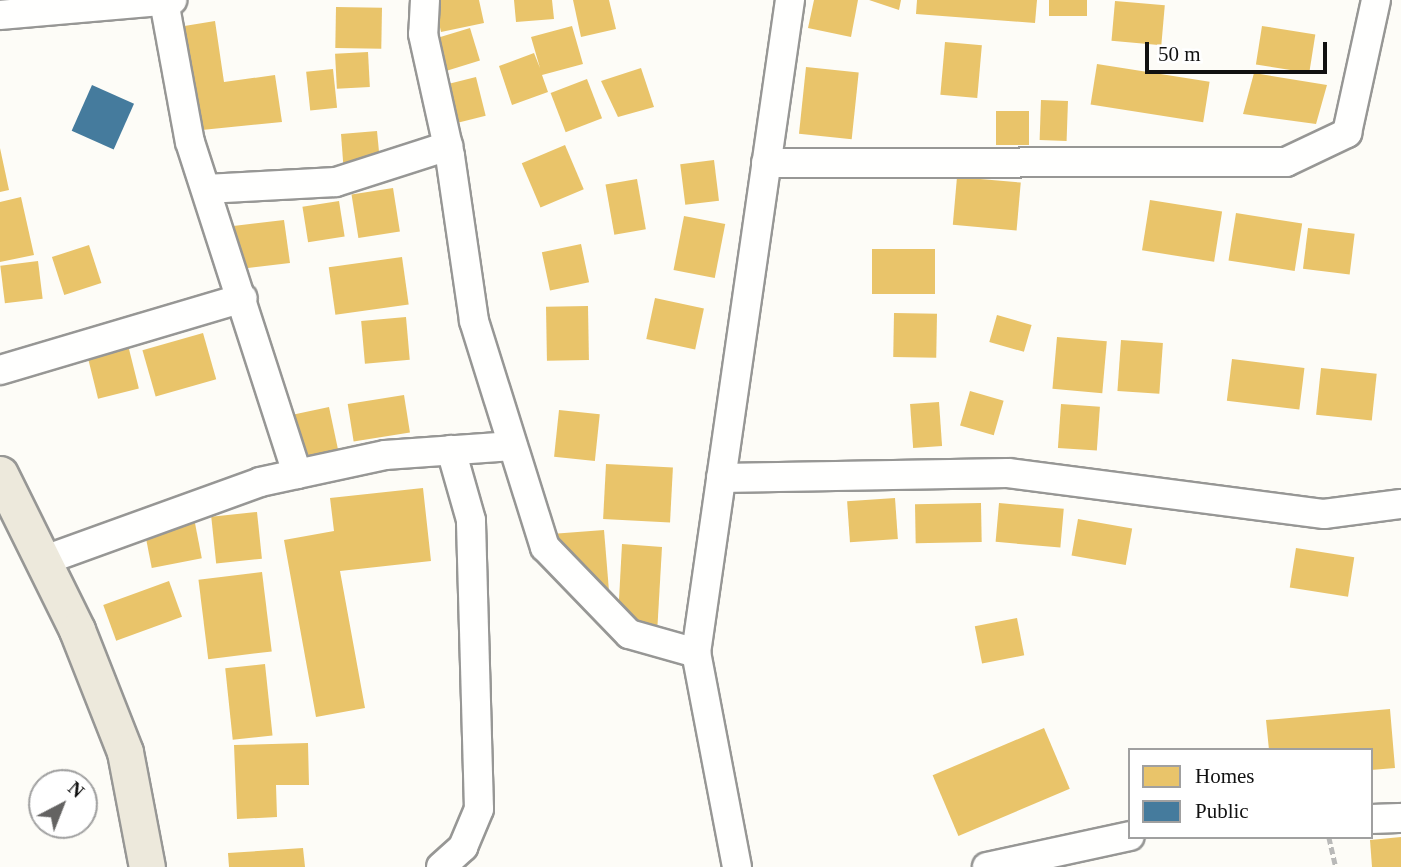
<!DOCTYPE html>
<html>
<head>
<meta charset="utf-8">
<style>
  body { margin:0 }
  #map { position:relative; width:1401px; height:867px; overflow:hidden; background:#fdfcf7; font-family:"Times New Roman",serif }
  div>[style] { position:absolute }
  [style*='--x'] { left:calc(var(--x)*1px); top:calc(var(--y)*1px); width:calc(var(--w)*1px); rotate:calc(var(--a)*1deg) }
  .homes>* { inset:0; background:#e9c46a; transform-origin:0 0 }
  .public>* { inset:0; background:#457b9d; transform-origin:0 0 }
  .path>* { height:4.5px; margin-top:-2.25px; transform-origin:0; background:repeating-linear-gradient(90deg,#b9b9b8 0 7px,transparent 0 10.5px) }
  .roads { filter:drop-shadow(2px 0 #979795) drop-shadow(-2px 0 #979795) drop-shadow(0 2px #979795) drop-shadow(0 -2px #979795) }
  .minor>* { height:28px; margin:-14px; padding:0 14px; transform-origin:14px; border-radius:14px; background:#fffffe }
  .major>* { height:35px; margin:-17.5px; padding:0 17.5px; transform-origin:17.5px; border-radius:17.5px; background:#ede9dc }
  span { translate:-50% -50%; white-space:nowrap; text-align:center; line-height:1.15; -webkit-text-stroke:7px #fff; paint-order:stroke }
  .legend { position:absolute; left:1128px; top:748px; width:245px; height:91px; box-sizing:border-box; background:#fff; border:2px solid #a0a0a0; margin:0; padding:9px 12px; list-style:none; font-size:21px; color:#111 }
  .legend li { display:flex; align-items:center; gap:14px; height:35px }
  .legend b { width:35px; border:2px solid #a0a0a0 }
  .north { position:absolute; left:28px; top:769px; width:70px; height:70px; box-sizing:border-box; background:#fff; border:2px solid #a0a0a0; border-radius:50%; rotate:42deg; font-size:19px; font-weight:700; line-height:28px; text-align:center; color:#111 }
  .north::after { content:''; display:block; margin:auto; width:24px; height:32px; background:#646362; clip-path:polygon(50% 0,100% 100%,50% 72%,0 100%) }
  .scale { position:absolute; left:1145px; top:42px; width:182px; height:32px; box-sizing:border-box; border:4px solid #111; border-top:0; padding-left:9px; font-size:21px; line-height:24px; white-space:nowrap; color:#111; -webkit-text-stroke:5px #fff; paint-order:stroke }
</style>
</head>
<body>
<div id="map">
  <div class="homes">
    <div style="clip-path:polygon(434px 0,479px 0,484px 23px,441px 32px)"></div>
    <div style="clip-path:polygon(514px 0,552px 0,554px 19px,516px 22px)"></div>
    <div style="clip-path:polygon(573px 0,609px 0,616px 29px,581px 37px)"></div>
    <div style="clip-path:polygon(814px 0,858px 0,851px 37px,808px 28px)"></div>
    <div style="clip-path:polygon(869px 0,901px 0,899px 10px)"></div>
    <div style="clip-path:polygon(917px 0,1037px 0,1035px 23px,916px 14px)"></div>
    <div style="left:1049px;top:0;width:38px;height:16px"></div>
    <div style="left:1115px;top:1px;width:50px;height:40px;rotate:5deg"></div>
    <div style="left:336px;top:7px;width:46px;height:41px;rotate:1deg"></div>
    <div style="clip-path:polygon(215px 21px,224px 82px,275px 75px,282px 122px,182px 132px,166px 29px)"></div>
    <div style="clip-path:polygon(572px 26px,583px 64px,542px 75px,548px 92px,512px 105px,499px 66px,534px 53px,540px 68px,531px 37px)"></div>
    <div style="left:1262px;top:26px;width:54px;height:39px;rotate:9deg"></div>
    <div style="left:470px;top:28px;width:34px;height:44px;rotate:73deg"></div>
    <div style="left:945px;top:42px;width:37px;height:53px;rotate:5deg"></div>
    <div style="left:368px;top:52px;width:35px;height:33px;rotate:87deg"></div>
    <div style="left:1097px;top:64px;width:114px;height:41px;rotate:9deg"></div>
    <div style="left:806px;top:67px;width:53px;height:67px;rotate:6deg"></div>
    <div style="clip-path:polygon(641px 68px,654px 107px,618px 117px,601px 81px)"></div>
    <div style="left:333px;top:69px;width:39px;height:27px;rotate:84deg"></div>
    <div style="clip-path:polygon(1254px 73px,1327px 85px,1316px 124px,1243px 114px)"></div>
    <div style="left:476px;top:77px;width:40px;height:38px;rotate:76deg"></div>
    <div style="left:587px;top:79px;width:42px;height:39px;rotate:69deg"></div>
    <div style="left:1041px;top:100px;width:27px;height:40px;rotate:2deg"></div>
    <div style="left:996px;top:111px;width:33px;height:34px"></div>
    <div style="clip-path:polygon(377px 131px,380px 162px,344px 174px,341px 134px)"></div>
    <div style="left:565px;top:145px;width:48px;height:47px;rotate:67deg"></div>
    <div style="clip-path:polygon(0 148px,9px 190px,0 192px)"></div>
    <div style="left:714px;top:160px;width:41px;height:34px;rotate:83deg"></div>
    <div style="left:957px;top:177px;width:64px;height:48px;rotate:5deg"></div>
    <div style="left:637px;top:179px;width:51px;height:32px;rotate:80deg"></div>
    <div style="left:393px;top:188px;width:44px;height:42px;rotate:81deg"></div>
    <div style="clip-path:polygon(21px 197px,34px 255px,0 262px,0 202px)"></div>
    <div style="left:1150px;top:200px;width:73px;height:51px;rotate:9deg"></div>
    <div style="left:339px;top:201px;width:36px;height:37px;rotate:81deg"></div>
    <div style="left:1236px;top:213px;width:67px;height:48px;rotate:9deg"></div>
    <div style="left:684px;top:216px;width:42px;height:55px;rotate:11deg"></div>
    <div style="clip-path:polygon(284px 220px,290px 263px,240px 269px,225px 227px)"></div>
    <div style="left:1308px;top:228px;width:47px;height:41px;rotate:7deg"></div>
    <div style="left:581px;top:244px;width:39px;height:40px;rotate:78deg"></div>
    <div style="left:89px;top:245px;width:40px;height:39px;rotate:72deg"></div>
    <div style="left:872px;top:249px;width:63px;height:45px"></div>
    <div style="left:402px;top:257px;width:48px;height:74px;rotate:82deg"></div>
    <div style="left:38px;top:261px;width:38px;height:38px;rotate:83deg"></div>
    <div style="left:655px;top:298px;width:50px;height:42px;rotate:12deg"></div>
    <div style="left:588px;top:306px;width:54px;height:42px;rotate:89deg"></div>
    <div style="left:894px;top:313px;width:43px;height:44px;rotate:1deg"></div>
    <div style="left:997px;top:315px;width:36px;height:28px;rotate:16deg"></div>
    <div style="left:406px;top:317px;width:43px;height:45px;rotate:85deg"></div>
    <div style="left:203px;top:333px;width:48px;height:63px;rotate:74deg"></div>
    <div style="left:1057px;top:337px;width:50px;height:52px;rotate:5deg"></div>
    <div style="left:1121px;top:340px;width:42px;height:51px;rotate:4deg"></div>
    <div style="left:127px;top:341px;width:49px;height:42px;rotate:76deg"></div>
    <div style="left:1232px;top:359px;width:73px;height:42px;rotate:7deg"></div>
    <div style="left:1321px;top:368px;width:56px;height:47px;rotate:6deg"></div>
    <div style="left:970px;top:391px;width:35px;height:36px;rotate:16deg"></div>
    <div style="left:404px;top:395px;width:38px;height:57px;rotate:81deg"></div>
    <div style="left:939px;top:402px;width:44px;height:29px;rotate:86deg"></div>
    <div style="left:1061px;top:404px;width:39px;height:44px;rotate:4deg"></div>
    <div style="left:329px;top:407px;width:44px;height:36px;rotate:78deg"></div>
    <div style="left:559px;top:410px;width:41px;height:47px;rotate:6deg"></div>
    <div style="left:606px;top:464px;width:67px;height:55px;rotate:3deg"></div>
    <div style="clip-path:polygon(423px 488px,431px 561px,340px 571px,365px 708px,316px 717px,284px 540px,334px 531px,330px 498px)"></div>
    <div style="left:895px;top:498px;width:41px;height:48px;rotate:86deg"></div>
    <div style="left:981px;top:503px;width:39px;height:66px;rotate:89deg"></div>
    <div style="left:999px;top:503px;width:65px;height:39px;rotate:5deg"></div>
    <div style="left:257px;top:512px;width:47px;height:46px;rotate:84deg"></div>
    <div style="left:194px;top:518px;width:41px;height:51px;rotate:79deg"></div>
    <div style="left:1078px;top:519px;width:55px;height:37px;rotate:10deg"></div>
    <div style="clip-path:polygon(604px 530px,609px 591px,594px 593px,551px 534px)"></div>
    <div style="clip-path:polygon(622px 544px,662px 547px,657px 634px,618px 618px)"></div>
    <div style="left:1296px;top:548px;width:59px;height:40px;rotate:9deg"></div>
    <div style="left:262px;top:572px;width:80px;height:64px;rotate:83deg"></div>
    <div style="left:169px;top:581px;width:38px;height:70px;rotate:70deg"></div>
    <div style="left:1017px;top:618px;width:38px;height:43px;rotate:79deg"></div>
    <div style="left:265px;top:664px;width:72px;height:40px;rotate:84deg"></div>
    <div style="clip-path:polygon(1390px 709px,1395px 768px,1371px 770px,1371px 750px,1269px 750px,1266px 720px)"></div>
    <div style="left:1044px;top:728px;width:66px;height:121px;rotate:67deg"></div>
    <div style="clip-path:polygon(308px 743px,309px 785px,276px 785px,277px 817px,237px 819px,234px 745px)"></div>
    <div style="clip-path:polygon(1401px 837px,1401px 867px,1372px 867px,1370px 840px)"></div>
    <div style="clip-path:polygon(303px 848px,305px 867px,229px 867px,228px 853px)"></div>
  </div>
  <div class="public">
    <div style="left:92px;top:85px;width:46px;height:50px;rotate:24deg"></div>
  </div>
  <div class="path">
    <div style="--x:1329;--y:837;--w:31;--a:77"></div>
  </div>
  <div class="roads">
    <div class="minor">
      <div style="--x:425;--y:0;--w:34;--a:93"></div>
      <div style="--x:423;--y:34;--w:125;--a:77.5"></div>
      <div style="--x:450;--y:156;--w:167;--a:81.7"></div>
      <div style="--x:474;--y:321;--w:237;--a:72.6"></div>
      <div style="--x:545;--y:547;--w:121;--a:46"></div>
      <div style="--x:629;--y:634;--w:70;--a:15.8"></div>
      <div style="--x:164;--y:1;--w:143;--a:79.6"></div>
      <div style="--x:190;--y:142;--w:349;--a:72.1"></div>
      <div style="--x:0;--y:15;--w:173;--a:-5"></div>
      <div style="--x:766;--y:163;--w:520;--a:-0.11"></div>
      <div style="--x:1286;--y:162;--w:68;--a:-25.4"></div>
      <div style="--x:1347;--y:133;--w:136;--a:-77.7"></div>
      <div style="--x:206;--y:189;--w:130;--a:-3.1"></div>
      <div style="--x:336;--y:182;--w:118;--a:-17.8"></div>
      <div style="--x:0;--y:370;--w:253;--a:-16.5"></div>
      <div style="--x:721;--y:478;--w:287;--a:-1"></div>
      <div style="--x:1008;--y:473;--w:319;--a:7.4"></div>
      <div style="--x:1324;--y:514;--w:78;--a:-7.4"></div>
      <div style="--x:45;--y:560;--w:229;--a:-19.9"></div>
      <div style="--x:260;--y:482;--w:128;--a:-12.2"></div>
      <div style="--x:385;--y:455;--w:128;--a:-4"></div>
      <div style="--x:1371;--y:819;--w:30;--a:-2"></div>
      <div style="--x:441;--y:867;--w:30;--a:-42"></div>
      <div style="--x:463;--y:847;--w:41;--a:-67.2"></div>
      <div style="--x:479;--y:809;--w:289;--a:-91.6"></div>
      <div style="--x:471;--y:520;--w:73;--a:-105.9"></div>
      <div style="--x:737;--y:867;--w:218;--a:-100.8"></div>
      <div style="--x:696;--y:653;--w:660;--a:-81.81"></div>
      <div style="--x:987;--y:867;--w:146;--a:-12.2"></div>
    </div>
    <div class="major">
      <div style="--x:0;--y:474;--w:174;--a:63.7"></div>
      <div style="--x:77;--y:630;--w:131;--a:68.5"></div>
      <div style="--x:125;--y:752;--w:117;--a:79.2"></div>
    </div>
  </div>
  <ul class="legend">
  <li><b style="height:19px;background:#e9c46a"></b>Homes</li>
  <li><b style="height:19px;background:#457b9d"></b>Public</li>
  </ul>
  <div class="north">N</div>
  <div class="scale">50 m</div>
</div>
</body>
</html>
